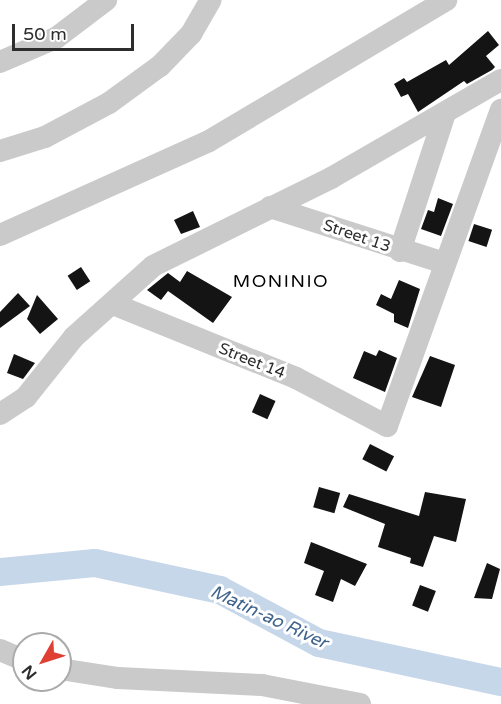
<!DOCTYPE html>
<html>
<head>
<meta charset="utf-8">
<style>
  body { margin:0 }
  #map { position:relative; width:501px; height:704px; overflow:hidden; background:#fff; font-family:"Varela Round",sans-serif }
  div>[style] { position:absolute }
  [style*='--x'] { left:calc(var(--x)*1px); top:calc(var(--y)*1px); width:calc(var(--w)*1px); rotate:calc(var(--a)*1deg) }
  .river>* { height:28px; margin:-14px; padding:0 14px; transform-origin:14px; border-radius:14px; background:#c7d7ea }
  .building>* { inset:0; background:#141414; transform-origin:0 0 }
  .minor>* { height:22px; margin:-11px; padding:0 11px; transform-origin:11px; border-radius:11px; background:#cacaca }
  span { translate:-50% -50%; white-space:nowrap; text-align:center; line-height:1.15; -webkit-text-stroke:6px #fff; paint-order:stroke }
  .street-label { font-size:16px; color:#2d2d2d }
  .neighbourhood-label { font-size:18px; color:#000; letter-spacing:1.5px }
  .water-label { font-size:18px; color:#3e638c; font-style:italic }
  .north { position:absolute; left:12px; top:632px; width:60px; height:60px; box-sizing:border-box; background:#fff; border:2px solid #ababab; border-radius:50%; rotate:231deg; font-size:16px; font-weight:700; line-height:24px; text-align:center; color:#2d2d2d }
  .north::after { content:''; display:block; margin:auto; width:21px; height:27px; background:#e03f33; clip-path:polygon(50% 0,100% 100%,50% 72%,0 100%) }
  .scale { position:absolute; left:12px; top:24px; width:122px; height:27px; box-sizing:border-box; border:3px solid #2d2d2d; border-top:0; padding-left:8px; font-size:18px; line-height:21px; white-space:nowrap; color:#2d2d2d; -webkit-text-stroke:4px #fff; paint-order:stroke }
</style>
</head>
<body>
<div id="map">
  <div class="river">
    <div style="--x:0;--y:572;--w:95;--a:-5.4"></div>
    <div style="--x:95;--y:563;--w:128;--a:12.2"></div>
    <div style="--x:220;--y:590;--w:112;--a:28.2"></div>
    <div style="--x:319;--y:643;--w:186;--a:12.1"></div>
  </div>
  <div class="building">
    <div style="clip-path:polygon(488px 31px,499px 45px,486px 56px,495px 67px,492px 70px,467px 84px,464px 81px,418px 112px,408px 94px,401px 97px,394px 84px,404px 78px,407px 82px,446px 60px,449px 65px)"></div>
    <div style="clip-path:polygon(438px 198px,453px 204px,441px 236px,421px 229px,428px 210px,434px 212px)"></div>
    <div style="clip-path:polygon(193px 211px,200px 227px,181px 234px,174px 220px)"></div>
    <div style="left:474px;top:224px;width:19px;height:18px;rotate:18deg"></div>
    <div style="left:81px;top:267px;width:17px;height:16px;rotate:57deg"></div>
    <div style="clip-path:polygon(187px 271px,232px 297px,213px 323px,168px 291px,161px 300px,147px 290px,168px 273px,180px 282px)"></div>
    <div style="clip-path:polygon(399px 280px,420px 289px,408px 328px,394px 322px,394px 314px,376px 305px,381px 294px,391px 299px)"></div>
    <div style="clip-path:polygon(18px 293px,30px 306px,0 328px,0 312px)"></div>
    <div style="clip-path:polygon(37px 295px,58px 319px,40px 334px,27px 319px)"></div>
    <div style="clip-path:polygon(379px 350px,397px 358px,385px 392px,353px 378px,364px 351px,376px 356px)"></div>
    <div style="clip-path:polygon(14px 354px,35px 363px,23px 379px,7px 373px)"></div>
    <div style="clip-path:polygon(430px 356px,455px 365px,441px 407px,412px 397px)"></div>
    <div style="left:260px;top:394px;width:17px;height:20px;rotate:24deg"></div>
    <div style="left:370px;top:444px;width:27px;height:17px;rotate:27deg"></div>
    <div style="left:319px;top:487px;width:22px;height:21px;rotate:16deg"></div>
    <div style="clip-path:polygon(425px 492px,466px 499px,456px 542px,434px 536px,423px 567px,410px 563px,411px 558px,378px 547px,385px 524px,343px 507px,349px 494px,419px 516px)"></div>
    <div style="clip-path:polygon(311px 542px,367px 564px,355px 586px,341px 579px,333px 602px,315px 595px,324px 571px,304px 563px)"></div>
    <div style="clip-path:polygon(487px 563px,500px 569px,492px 599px,474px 598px)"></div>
    <div style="left:420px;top:585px;width:17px;height:22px;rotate:21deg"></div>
  </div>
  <div class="minor">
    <div style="--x:0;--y:62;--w:61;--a:-23.2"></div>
    <div style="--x:56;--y:38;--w:63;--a:-37.2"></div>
    <div style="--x:0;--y:151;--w:47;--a:-17.3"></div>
    <div style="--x:45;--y:137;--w:72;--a:-28"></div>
    <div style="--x:109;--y:103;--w:63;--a:-36"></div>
    <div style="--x:160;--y:66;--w:45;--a:-45.9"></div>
    <div style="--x:191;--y:34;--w:39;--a:-60"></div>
    <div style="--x:270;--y:207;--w:183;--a:17.8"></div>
    <div style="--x:0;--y:235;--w:229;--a:-24.2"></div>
    <div style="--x:209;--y:141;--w:276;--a:-30.7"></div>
    <div style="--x:400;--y:251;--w:145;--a:-71.9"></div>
    <div style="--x:113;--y:304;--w:197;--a:22"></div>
    <div style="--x:296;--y:378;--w:103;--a:27.8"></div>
    <div style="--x:387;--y:426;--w:336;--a:-70.2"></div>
    <div style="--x:0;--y:414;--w:31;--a:-33"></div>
    <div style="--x:26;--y:397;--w:77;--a:-51.3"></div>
    <div style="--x:74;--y:337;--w:106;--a:-41.9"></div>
    <div style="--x:153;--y:266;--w:199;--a:-26.3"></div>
    <div style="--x:331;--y:178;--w:196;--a:-30"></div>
    <div style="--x:0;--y:650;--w:26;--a:23"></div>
    <div style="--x:60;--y:669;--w:59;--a:8.8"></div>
    <div style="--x:118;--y:678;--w:144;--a:2.8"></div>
    <div style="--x:262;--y:685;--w:100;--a:11"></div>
  </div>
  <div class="street-label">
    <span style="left:357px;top:236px;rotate:19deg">Street 13</span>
    <span style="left:252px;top:361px;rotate:22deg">Street 14</span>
  </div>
  <div class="neighbourhood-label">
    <span style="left:281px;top:281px">MONINIO</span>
  </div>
  <div class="water-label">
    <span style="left:269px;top:617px;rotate:25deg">Matin-ao River</span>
  </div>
  <div class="north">N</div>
  <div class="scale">50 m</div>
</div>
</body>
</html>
